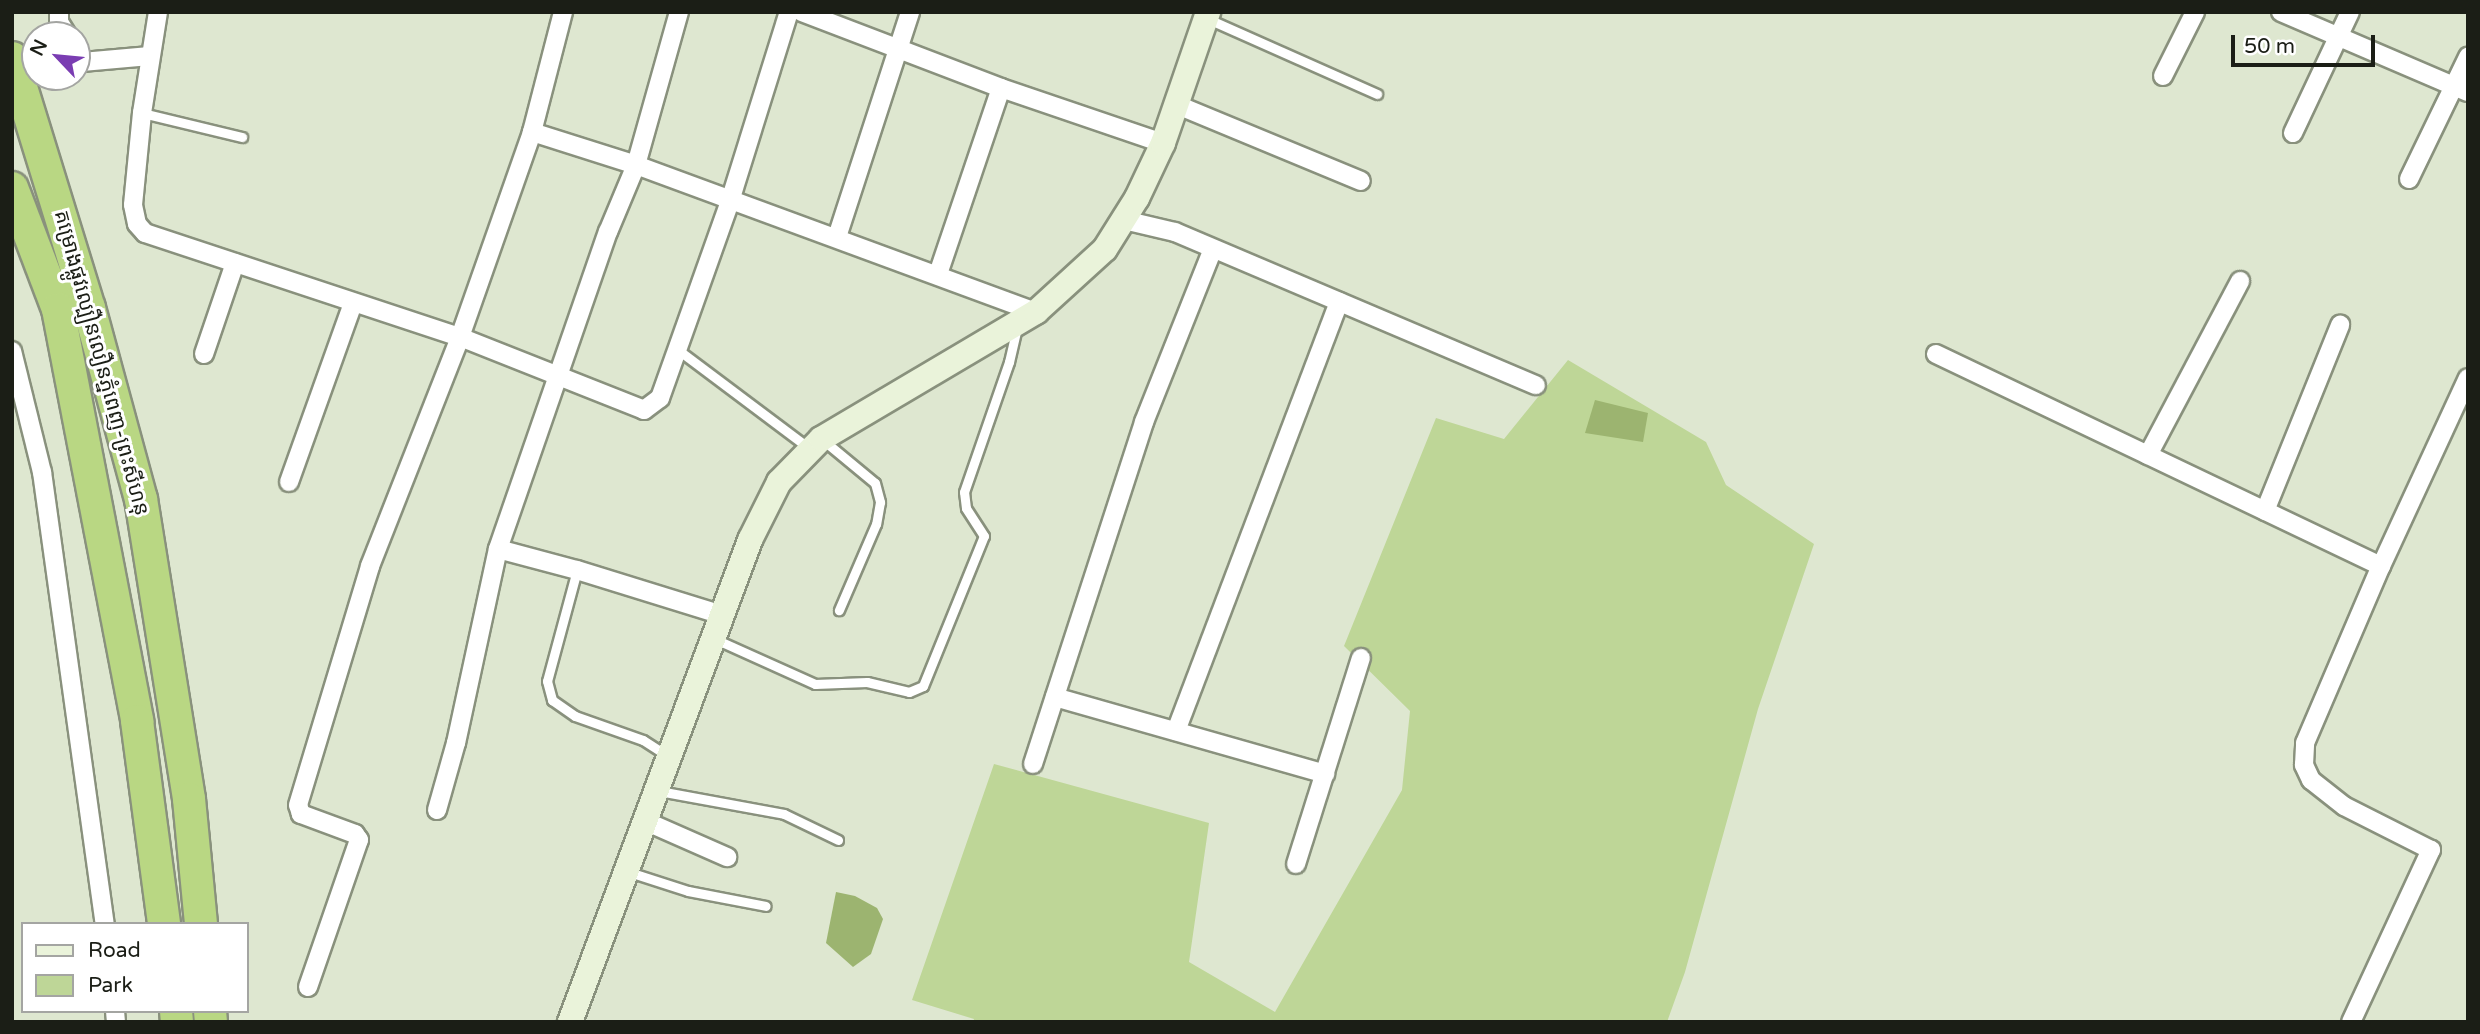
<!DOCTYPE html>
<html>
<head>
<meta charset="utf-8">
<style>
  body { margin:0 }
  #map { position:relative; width:2480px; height:1034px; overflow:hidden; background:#dee7d0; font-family:"Varela Round","Noto Sans Khmer",sans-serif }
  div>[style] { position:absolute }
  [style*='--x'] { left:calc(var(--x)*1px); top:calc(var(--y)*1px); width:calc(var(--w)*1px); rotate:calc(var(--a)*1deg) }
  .green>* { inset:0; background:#bed697 }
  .water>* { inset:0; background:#9cb470 }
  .street-tunnel>* { height:18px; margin-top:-9px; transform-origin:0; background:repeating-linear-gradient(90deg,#b7bfab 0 18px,transparent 0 27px) }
  .roads { filter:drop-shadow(2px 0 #89917d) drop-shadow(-2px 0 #89917d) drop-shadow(0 2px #89917d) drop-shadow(0 -2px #89917d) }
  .lane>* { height:9px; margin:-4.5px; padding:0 4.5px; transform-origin:4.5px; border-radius:4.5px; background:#fff }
  .street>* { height:18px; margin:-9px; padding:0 9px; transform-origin:9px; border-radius:9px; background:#fff }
  .secondary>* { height:24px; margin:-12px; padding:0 12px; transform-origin:12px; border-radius:12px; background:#eaf3da }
  .highway>* { height:32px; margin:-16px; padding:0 16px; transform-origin:16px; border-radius:16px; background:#b9d783 }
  span { translate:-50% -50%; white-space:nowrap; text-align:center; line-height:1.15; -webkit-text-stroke:6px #fff; paint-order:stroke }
  .street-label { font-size:21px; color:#1b1e16 }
  .frame { position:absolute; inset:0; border:14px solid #1b1e16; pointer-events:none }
  .legend { position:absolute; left:21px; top:922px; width:228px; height:91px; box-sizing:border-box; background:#fff; border:2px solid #a4a5a2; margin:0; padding:9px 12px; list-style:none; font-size:21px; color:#1b1e16 }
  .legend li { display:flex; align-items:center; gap:14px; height:35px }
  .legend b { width:35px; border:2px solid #a4a5a2 }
  .north { position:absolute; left:21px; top:21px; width:70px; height:70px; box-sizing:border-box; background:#fff; border:2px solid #a4a5a2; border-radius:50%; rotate:296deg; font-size:19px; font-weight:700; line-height:28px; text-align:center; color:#1b1e16 }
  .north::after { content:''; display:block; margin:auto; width:24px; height:32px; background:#7a3db2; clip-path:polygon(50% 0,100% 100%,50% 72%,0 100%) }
  .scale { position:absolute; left:2231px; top:35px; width:144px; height:32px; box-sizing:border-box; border:4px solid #1b1e16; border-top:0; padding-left:9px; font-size:21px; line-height:24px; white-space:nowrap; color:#1b1e16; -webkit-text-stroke:5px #fff; paint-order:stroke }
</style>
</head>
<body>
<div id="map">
  <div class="green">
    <div style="clip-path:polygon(1568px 360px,1706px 442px,1726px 485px,1814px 544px,1758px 709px,1685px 972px,1667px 1022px,973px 1022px,974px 1019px,912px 1000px,994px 764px,1209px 823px,1189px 962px,1275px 1012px,1402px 790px,1410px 711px,1344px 646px,1436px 418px,1504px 439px)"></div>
  </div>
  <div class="water">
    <div style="clip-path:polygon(1595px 400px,1648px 413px,1643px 442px,1585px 433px)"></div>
    <div style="clip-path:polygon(836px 892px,855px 896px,877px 908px,883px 919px,871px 954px,853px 967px,826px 943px)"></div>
  </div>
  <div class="street-tunnel">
    <div style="--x:12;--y:76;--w:45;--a:3.8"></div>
  </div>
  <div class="roads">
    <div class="lane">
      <div style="--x:1208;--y:19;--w:185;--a:23.9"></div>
      <div style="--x:142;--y:113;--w:103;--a:13.5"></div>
      <div style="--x:677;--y:349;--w:166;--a:36.9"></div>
      <div style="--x:823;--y:440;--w:67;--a:39.6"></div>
      <div style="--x:875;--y:483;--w:20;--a:75"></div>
      <div style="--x:880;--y:502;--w:22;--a:100"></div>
      <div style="--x:876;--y:524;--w:94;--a:113.3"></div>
      <div style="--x:577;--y:570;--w:115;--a:105.1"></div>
      <div style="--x:547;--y:681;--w:20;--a:75"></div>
      <div style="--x:552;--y:700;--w:28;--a:35"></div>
      <div style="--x:575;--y:716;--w:72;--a:19.4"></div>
      <div style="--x:643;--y:740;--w:30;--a:33"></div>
      <div style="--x:715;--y:639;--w:110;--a:24.2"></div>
      <div style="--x:815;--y:684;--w:52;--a:-2.2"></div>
      <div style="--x:867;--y:682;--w:43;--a:13.4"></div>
      <div style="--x:909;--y:692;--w:15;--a:-23"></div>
      <div style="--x:923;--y:686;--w:162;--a:-67.9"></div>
      <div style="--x:984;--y:536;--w:33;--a:-123"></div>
      <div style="--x:966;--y:508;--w:16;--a:-97"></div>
      <div style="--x:964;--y:492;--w:138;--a:-70.9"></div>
      <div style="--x:1009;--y:362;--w:36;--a:-77"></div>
      <div style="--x:659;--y:791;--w:127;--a:10.4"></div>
      <div style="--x:784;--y:814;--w:60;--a:25.7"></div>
      <div style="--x:629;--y:872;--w:62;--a:17.9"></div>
      <div style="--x:688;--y:891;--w:79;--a:10.9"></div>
    </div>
    <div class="street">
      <div style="--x:59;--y:12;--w:10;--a:90"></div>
      <div style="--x:59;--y:22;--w:15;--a:58"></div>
      <div style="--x:158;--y:12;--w:102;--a:99"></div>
      <div style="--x:142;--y:113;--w:92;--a:95.6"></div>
      <div style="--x:133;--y:205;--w:19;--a:78"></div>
      <div style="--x:137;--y:224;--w:12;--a:48"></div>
      <div style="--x:145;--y:233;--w:332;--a:18.3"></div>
      <div style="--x:460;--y:337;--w:198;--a:21.6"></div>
      <div style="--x:644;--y:410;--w:20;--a:-37"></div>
      <div style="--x:660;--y:398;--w:209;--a:-70.4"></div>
      <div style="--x:730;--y:201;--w:198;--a:-72.7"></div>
      <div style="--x:802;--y:12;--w:213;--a:20.9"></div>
      <div style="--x:1001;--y:88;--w:171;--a:18.8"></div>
      <div style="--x:2281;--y:12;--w:203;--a:23.2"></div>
      <div style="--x:77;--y:65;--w:6;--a:-31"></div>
      <div style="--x:82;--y:62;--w:68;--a:-5"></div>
      <div style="--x:2163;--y:76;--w:72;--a:-63.4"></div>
      <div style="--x:57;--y:79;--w:4;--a:-34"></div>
      <div style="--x:1175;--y:104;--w:201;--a:22.5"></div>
      <div style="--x:532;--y:132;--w:124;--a:-75.5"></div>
      <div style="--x:2293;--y:133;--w:134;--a:-64.8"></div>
      <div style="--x:2409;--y:179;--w:136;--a:-64.2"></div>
      <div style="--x:1124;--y:220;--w:52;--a:13.2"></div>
      <div style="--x:1175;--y:232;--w:392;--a:23"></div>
      <div style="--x:837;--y:237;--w:237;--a:-72"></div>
      <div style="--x:938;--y:274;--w:196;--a:-71.3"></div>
      <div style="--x:12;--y:351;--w:125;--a:76.1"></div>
      <div style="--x:42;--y:472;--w:456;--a:82.1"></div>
      <div style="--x:204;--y:354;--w:96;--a:-71.2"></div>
      <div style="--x:1936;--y:354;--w:493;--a:25.5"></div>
      <div style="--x:2148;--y:455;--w:197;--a:-62.1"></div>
      <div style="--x:289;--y:482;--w:190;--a:-70.3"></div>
      <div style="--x:2265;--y:511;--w:201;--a:-68"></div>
      <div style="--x:498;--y:549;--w:82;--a:14.9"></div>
      <div style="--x:577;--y:570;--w:152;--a:17.2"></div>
      <div style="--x:1055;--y:697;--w:281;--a:15.9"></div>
      <div style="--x:1176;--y:731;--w:459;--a:-69.2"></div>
      <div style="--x:1033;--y:764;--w:360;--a:-72"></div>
      <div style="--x:1144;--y:422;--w:186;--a:-68.3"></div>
      <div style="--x:437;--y:810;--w:70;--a:-74.2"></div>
      <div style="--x:456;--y:743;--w:198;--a:-77.8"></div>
      <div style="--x:498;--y:549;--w:336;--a:-70.9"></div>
      <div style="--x:608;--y:232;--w:73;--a:-67.3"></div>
      <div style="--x:636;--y:165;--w:159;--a:-74.3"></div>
      <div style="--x:645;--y:821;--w:90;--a:23.7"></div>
      <div style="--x:1296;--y:864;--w:216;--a:-72.5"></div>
      <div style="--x:308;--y:987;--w:156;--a:-70.9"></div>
      <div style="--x:359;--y:840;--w:7;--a:-124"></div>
      <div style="--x:355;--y:834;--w:58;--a:-159.7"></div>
      <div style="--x:301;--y:814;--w:9;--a:-108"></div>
      <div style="--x:298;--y:805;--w:250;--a:-73.2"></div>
      <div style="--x:370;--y:566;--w:246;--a:-68.5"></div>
      <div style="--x:460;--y:337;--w:217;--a:-70.6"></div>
      <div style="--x:532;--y:132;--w:109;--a:17.6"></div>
      <div style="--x:636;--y:165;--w:426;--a:20.2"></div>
      <div style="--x:115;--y:1011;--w:11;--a:85"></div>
      <div style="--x:2351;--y:1022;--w:190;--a:-65.1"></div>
      <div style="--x:2431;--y:850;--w:97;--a:-153.2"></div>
      <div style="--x:2344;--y:806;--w:42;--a:-141.8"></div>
      <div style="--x:2311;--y:780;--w:17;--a:-115"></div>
      <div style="--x:2304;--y:765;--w:22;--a:-87"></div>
      <div style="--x:2305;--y:743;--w:193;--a:-66.8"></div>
      <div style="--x:2381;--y:566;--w:207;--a:-65.2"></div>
    </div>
    <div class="secondary">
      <div style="--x:570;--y:1022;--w:515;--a:-69.52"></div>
      <div style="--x:750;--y:540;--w:65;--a:-63.4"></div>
      <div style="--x:779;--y:482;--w:60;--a:-45.7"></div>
      <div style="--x:821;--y:439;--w:250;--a:-30.6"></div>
      <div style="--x:1036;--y:312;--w:93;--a:-42.4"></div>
      <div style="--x:1105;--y:249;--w:60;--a:-57.9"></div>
      <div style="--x:1137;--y:198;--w:61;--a:-64.7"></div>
      <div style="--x:1163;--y:143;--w:139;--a:-71"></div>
    </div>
    <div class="highway">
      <div style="--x:12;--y:58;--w:262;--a:72.9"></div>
      <div style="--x:89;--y:308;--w:198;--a:74.8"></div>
      <div style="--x:141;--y:499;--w:304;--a:80.9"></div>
      <div style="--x:189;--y:799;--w:126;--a:84.5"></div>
      <div style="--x:12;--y:188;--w:129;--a:69.2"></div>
      <div style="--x:58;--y:309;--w:420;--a:79.1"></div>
      <div style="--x:137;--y:721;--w:205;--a:82.4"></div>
      <div style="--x:176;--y:1011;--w:11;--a:85"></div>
      <div style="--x:210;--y:1011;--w:11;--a:85"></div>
    </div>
  </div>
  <div class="street-label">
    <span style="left:101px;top:363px;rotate:75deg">គម្រោងផ្លូវល្បឿនលឿនភ្នំពេញ-ព្រះសីហនុ</span>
  </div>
  <div class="frame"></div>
  <ul class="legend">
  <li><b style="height:9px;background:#eaf3da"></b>Road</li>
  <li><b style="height:19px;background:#bed697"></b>Park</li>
  </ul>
  <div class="north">N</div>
  <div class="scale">50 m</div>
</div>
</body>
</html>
